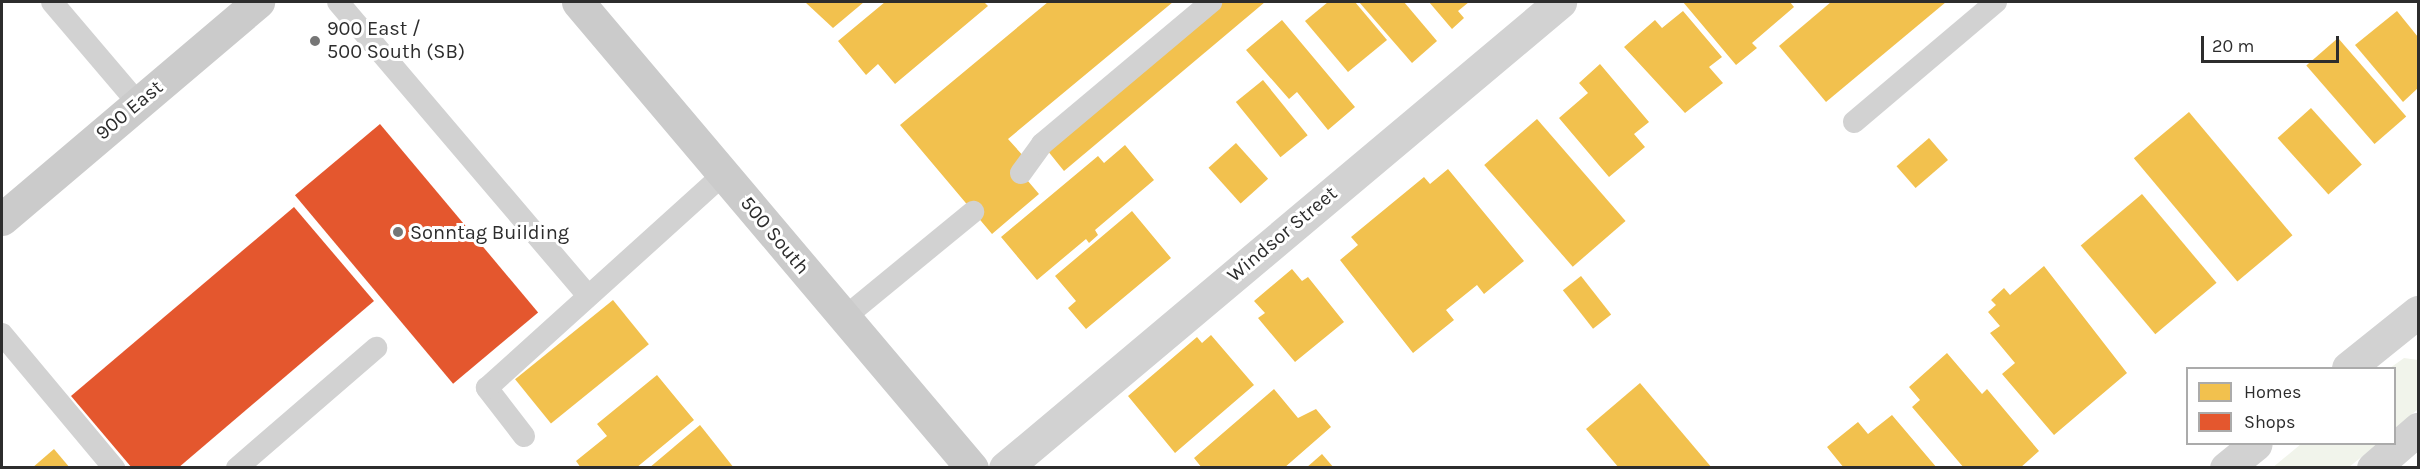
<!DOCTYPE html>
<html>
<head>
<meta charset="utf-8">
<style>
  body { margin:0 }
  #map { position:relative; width:2420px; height:469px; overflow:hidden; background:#fff; font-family:Karla,sans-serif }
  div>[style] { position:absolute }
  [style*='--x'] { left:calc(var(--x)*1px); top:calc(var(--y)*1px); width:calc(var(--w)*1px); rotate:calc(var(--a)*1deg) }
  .green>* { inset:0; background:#f1f4eb }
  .homes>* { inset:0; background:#f2c14e; transform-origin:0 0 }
  .shops>* { inset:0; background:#e4572e; transform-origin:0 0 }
  .lane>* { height:22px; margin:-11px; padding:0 11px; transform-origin:11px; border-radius:11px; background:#d2d2d2 }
  .street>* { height:33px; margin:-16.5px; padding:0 16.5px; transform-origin:16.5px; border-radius:16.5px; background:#d2d2d2 }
  .secondary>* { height:33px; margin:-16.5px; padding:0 16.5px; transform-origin:16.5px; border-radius:16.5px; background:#cbcbcb }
  .dots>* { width:16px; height:16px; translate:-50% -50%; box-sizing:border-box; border:3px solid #fff; border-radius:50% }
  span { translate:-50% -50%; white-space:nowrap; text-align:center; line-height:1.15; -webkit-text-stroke:6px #fff; paint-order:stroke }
  .poi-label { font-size:20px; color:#2d2d2d }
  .left { translate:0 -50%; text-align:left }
  .street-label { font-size:20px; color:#2d2d2d }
  .frame { position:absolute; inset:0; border:3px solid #2d2d2d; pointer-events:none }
  .legend { position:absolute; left:2186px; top:367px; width:210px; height:78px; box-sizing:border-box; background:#fff; border:2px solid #ababab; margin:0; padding:8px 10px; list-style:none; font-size:18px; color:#2d2d2d }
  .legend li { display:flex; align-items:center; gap:12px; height:30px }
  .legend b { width:30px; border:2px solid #ababab }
  .scale { position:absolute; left:2201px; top:36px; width:138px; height:27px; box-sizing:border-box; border:3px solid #2d2d2d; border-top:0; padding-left:8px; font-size:18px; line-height:21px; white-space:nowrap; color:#2d2d2d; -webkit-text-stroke:4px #fff; paint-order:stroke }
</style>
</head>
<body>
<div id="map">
  <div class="green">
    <div style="clip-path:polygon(2404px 358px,2418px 360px,2418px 409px,2395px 429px,2394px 368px,2390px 368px)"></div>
    <div style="clip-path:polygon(2301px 444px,2378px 444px,2349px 467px,2272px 468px)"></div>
  </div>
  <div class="homes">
    <div style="clip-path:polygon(805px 2px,864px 2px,833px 28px)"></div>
    <div style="clip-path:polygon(885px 2px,984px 2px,988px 6px,895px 84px,878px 64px,866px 75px,838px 41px)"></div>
    <div style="clip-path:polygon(1048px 2px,1173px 2px,1008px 139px,1026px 159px,1016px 167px,1039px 194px,992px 234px,900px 125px)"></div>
    <div style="clip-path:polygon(1222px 2px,1265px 2px,1064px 171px,1047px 150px)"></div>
    <div style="clip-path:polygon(1328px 2px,1355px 2px,1387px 40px,1348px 72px,1305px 21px)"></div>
    <div style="clip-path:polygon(1359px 2px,1404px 2px,1437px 41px,1412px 63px)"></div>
    <div style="clip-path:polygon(1429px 2px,1469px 2px,1458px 11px,1464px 18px,1452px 29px)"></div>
    <div style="clip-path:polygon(1683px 2px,1790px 2px,1794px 7px,1752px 43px,1757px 48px,1736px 65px)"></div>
    <div style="clip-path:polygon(1831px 2px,1946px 2px,1826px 102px,1779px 46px)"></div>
    <div style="clip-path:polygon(1683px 11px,1722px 57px,1709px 67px,1723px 83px,1685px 113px,1624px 47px,1655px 20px,1662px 28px)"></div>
    <div style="clip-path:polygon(2397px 11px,2418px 37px,2418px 88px,2403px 102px,2355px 45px)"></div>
    <div style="clip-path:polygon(1282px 20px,1355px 107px,1328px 130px,1297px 92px,1289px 99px,1246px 50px)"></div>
    <div style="left:2338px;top:38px;width:104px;height:42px;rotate:49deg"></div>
    <div style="clip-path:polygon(1600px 64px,1649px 122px,1634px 134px,1645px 147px,1609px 177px,1559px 118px,1588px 93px,1579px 83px)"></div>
    <div style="left:1263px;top:80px;width:71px;height:35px;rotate:51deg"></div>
    <div style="left:2311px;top:108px;width:76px;height:45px;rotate:48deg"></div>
    <div style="left:2189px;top:112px;width:161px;height:72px;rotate:50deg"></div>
    <div style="left:1537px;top:119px;width:135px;height:70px;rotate:49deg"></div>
    <div style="left:1929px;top:138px;width:29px;height:43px;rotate:49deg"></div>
    <div style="left:1236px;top:143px;width:48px;height:37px;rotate:48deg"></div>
    <div style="clip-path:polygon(1125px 145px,1154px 180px,1095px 230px,1098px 235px,1089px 243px,1086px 239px,1037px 280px,1001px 237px,1098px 156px,1104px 163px)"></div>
    <div style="clip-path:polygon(1448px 169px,1524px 261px,1484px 294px,1477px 285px,1446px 310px,1454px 320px,1413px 353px,1340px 260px,1358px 245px,1351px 237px,1424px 177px,1430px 184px)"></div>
    <div style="left:2142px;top:194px;width:116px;height:80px;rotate:50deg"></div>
    <div style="clip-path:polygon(1132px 211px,1171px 258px,1086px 329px,1068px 308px,1076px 301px,1055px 276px)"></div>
    <div style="clip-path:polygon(2044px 266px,2127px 373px,2054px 435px,2002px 374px,2015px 363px,1990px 333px,2000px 326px,1988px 312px,1996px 305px,1991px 300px,2004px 288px,2010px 295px)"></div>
    <div style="clip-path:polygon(1292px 269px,1302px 281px,1308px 277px,1344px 322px,1295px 362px,1258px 318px,1265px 313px,1254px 301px)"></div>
    <div style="left:1581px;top:276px;width:49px;height:23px;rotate:52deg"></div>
    <div style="left:613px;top:300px;width:57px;height:126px;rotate:51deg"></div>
    <div style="clip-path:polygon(1211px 335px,1254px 385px,1175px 453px,1128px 396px,1197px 337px,1202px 343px)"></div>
    <div style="clip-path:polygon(1947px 353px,1982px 394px,1987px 389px,2039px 451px,2020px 468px,1964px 468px,1912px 407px,1920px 400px,1909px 387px)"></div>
    <div style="clip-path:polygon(657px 375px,694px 420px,636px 468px,581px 468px,576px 461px,607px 436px,597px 424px)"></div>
    <div style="clip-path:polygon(1640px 383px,1712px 468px,1619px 468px,1586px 429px)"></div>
    <div style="clip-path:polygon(1274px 389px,1298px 418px,1316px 409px,1331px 427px,1284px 468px,1202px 468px,1194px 458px)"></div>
    <div style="clip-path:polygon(1892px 415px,1937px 468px,1844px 468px,1827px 447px,1858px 422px,1868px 434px)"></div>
    <div style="clip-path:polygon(700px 425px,734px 468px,649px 468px)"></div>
    <div style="clip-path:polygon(54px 449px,70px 468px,32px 468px)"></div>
    <div style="clip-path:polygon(1322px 454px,1334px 468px,1306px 468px)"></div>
  </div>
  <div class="shops">
    <div style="left:380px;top:124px;width:246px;height:111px;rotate:50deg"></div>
    <div style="clip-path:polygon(294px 207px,374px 301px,178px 468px,132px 468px,71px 396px)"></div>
  </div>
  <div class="lane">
    <div style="--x:52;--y:2;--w:133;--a:49.6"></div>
    <div style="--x:338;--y:2;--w:386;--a:49.6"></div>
    <div style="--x:1854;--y:122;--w:186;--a:-40.2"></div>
    <div style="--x:1021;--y:173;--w:36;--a:-54"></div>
    <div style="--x:1042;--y:144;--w:221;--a:-40"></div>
    <div style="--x:845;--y:317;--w:166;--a:-39.4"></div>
    <div style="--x:2;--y:334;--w:175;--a:50.1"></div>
    <div style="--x:524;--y:436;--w:61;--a:-127.6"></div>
    <div style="--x:487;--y:388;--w:319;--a:-42.1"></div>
    <div style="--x:237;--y:468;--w:184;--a:-40.8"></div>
  </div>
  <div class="street">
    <div style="--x:2348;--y:368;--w:90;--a:-38.7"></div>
    <div style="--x:1005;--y:468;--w:725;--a:-40.02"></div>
    <div style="--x:2226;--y:468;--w:38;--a:-39"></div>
    <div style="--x:2373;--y:468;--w:60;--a:-40.9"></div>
  </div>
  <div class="secondary">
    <div style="--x:578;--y:2;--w:610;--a:49.79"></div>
    <div style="--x:2;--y:219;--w:336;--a:-40.3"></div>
  </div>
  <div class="dots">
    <div style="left:315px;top:41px;background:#767676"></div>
    <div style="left:398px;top:232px;background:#767676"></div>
  </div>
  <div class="poi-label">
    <span class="left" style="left:327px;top:40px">900 East /<br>500 South (SB)</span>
    <span class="left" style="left:410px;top:232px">Sonntag Building</span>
  </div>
  <div class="street-label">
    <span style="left:129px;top:110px;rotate:-40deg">900 East</span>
    <span style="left:1282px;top:234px;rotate:-40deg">Windsor Street</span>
    <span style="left:775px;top:235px;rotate:50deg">500 South</span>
  </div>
  <div class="frame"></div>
  <ul class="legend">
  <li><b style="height:16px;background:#f2c14e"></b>Homes</li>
  <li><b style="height:16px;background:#e4572e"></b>Shops</li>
  </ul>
  <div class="scale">20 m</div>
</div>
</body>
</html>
